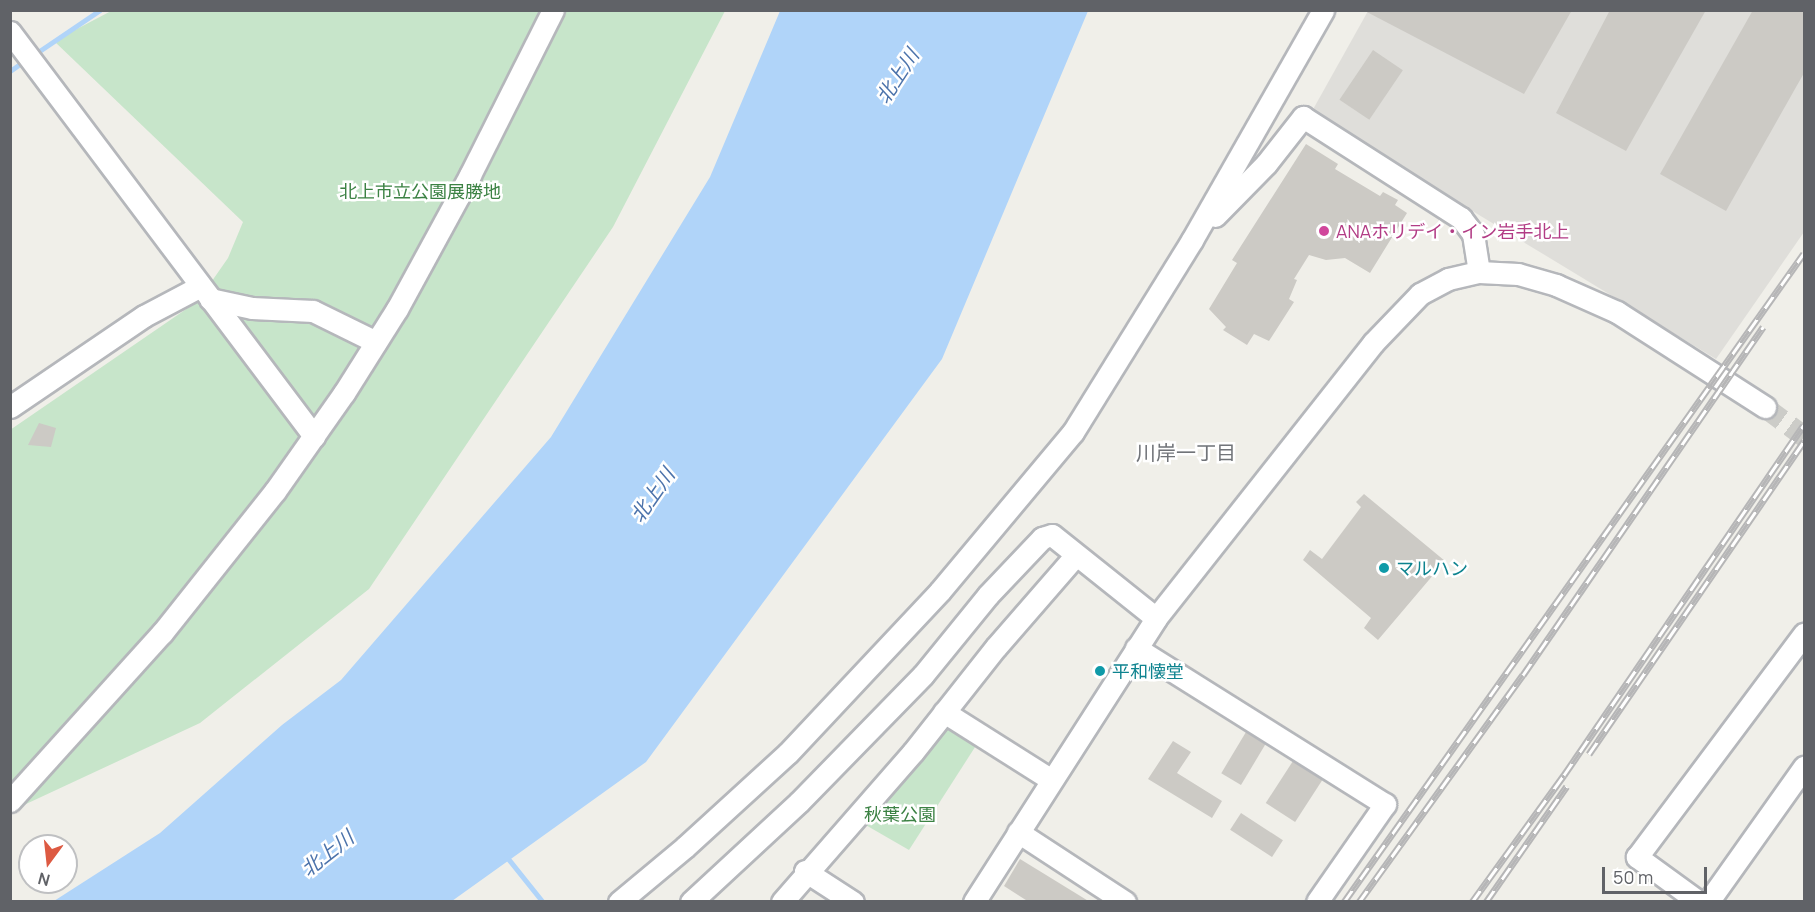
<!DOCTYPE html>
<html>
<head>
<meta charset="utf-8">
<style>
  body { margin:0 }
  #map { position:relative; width:1815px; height:912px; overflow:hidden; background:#f0efe9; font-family:Manrope,"Noto Sans JP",sans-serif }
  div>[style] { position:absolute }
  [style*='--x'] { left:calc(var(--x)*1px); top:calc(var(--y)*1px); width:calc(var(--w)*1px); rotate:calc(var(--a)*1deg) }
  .industrial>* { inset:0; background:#dfdeda }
  .green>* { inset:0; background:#c7e5ca }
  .water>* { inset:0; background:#b0d4f9 }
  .stream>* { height:4.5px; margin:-2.25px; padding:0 2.25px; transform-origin:2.25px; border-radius:2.25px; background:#b0d4f9 }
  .building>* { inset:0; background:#cccac5; transform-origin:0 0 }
  .minor-tunnel>* { height:21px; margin-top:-10.5px; transform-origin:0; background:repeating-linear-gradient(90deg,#ccccc8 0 21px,transparent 0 31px) }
  .roads { filter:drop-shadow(2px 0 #b5b7bb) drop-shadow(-2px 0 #b5b7bb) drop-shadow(0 2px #b5b7bb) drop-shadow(0 -2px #b5b7bb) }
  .minor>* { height:21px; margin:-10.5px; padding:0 10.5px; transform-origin:10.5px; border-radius:10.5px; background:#fff }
  .rail>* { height:7px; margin-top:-3.5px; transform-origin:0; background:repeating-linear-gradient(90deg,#fff 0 14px,#b6b6b7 0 28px); box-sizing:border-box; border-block:2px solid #b6b6b7 }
  .dots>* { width:16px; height:16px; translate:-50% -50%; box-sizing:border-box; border:3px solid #fff; border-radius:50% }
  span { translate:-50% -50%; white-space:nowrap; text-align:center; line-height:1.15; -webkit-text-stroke:5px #fff; paint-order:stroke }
  .park-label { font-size:18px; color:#3c8244 }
  .hotel-label { font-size:18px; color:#b23c85 }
  .left { translate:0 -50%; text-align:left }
  .culture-label { font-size:18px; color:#0d838f }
  .water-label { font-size:20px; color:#4c73ab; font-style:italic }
  .neighbourhood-label { font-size:20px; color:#717479 }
  .frame { position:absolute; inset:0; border:12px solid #606267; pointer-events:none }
  .north { position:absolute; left:18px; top:834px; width:60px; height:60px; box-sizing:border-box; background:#fff; border:2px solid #bfc0c2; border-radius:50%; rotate:195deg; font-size:16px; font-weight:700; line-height:24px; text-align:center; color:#606267 }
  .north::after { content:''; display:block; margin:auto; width:21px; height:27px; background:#dd5a42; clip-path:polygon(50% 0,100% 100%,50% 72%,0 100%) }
  .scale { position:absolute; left:1602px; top:867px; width:105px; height:27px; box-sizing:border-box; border:3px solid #606267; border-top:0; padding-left:8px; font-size:18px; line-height:21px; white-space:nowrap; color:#606267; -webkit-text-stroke:4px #fff; paint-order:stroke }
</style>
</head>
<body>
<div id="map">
  <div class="industrial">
    <div style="clip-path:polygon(1368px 11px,1804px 11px,1804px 232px,1716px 359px,1311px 113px)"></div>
  </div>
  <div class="green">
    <div style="clip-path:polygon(113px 10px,725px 11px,613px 227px,369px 589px,200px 723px,11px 811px,10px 430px,198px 301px,228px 258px,243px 222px,54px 41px)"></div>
    <div style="clip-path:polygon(945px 724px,977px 744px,909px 850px,857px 820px)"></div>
  </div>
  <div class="water">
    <div style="clip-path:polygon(780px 11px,1088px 11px,942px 359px,646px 762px,452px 901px,54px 901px,160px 833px,282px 725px,341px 680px,551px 437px,710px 177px)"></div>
  </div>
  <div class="stream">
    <div style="--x:35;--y:54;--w:78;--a:-34.1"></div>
    <div style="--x:10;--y:71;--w:19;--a:-35"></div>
    <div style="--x:507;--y:857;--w:58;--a:51.3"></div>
  </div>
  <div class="building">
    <div style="clip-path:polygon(1363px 10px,1572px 10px,1524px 94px)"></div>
    <div style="clip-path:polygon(1610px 10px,1706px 10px,1626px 151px,1556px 113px)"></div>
    <div style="clip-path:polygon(1753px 10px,1804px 10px,1804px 73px,1726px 211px,1660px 174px)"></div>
    <div style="left:1373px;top:50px;width:36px;height:60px;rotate:34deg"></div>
    <div style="clip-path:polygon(1306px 144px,1338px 164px,1335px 169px,1380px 196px,1383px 192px,1398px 200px,1395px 205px,1407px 213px,1370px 273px,1345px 258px,1326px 260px,1309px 255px,1294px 279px,1297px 280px,1289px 299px,1294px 302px,1269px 341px,1254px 334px,1247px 345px,1223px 330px,1226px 327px,1209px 309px,1237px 263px,1232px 260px)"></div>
    <div style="clip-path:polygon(39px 423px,56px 428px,51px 447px,28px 445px)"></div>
    <div style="clip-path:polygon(1364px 494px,1445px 561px,1378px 640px,1364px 628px,1371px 618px,1303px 560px,1310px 550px,1322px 559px,1361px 507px,1356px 502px)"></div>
    <div style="left:1246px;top:732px;width:23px;height:48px;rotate:31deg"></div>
    <div style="clip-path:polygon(1173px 741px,1191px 752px,1177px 773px,1222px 801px,1212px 818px,1148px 779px)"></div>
    <div style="left:1293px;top:761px;width:35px;height:50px;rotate:33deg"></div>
    <div style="left:1241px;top:813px;width:50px;height:20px;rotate:33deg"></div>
    <div style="clip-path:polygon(1020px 859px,1090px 902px,1029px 902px,1004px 886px)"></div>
  </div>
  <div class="minor-tunnel">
    <div style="--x:1765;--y:407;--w:49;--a:36.6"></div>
  </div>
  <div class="roads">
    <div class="minor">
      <div style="--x:10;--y:32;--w:506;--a:53.04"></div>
      <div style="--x:1215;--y:216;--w:73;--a:-45.6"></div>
      <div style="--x:1266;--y:164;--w:60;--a:-51.8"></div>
      <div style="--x:1303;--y:117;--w:188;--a:32.6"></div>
      <div style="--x:1461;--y:218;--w:20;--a:53"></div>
      <div style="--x:1473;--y:234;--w:38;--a:81"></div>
      <div style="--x:210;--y:299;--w:43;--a:12.1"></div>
      <div style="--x:252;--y:308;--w:61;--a:2.8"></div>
      <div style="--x:313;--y:311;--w:70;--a:26.2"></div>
      <div style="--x:10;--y:407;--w:162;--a:-34.2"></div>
      <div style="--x:144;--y:316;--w:62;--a:-27.8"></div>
      <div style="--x:1136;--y:648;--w:294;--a:32.1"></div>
      <div style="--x:1385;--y:804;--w:119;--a:124.8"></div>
      <div style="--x:944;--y:712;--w:125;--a:32.3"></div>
      <div style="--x:10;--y:801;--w:227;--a:-47.9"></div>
      <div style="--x:162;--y:633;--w:181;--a:-51.5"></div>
      <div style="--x:275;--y:491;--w:120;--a:-54.9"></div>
      <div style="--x:344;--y:393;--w:99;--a:-57.8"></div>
      <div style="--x:397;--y:309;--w:153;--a:-61.4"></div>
      <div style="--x:470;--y:175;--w:185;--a:-63.3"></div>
      <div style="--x:1018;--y:832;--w:128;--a:33.2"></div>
      <div style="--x:805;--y:871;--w:57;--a:32.9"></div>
      <div style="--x:619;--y:902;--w:86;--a:-39.8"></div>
      <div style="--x:685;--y:847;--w:139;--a:-42.4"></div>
      <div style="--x:788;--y:753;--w:222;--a:-46.8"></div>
      <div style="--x:940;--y:591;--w:207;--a:-50.1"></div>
      <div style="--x:1073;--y:432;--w:226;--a:-58.2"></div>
      <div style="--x:1192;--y:240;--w:265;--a:-60.3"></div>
      <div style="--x:691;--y:902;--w:147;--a:-42.8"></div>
      <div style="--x:799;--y:802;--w:177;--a:-45.7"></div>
      <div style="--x:923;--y:675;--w:103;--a:-50.9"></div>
      <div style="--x:988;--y:595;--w:79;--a:-46.5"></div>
      <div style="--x:1042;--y:538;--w:10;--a:-17"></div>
      <div style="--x:1052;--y:535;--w:133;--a:38.6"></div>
      <div style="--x:782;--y:902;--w:199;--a:-48.9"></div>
      <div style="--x:913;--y:752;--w:134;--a:-51.7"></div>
      <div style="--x:996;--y:647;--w:121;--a:-49"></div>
      <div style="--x:974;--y:902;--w:337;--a:-57.3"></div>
      <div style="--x:1156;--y:618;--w:350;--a:-51.7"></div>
      <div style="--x:1373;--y:343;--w:68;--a:-46.2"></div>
      <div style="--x:1420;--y:294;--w:32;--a:-28"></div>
      <div style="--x:1448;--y:279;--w:32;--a:-13"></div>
      <div style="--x:1479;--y:272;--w:39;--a:3"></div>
      <div style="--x:1518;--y:274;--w:40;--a:16"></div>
      <div style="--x:1556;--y:285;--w:67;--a:23.9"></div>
      <div style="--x:1617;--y:312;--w:176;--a:32.7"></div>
      <div style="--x:1699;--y:902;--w:77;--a:-144"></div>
      <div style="--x:1637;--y:857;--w:279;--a:-53.2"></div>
      <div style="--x:1708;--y:902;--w:166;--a:-54.6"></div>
    </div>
  </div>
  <div class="rail">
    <div style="--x:1589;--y:754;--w:380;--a:-55.5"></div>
    <div style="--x:1344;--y:902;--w:795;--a:-54.67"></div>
    <div style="--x:1359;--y:902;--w:280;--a:-54.2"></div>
    <div style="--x:1523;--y:675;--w:423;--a:-55.4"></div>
    <div style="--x:1472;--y:902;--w:157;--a:-54.1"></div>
    <div style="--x:1564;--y:775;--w:424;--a:-55.6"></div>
    <div style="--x:1486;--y:902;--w:141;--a:-55.1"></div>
  </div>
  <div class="dots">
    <div style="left:1324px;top:231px;background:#d1479c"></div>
    <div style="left:1384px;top:568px;background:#0f9aa8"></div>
    <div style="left:1100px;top:671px;background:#0f9aa8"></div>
  </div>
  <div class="park-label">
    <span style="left:420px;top:191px">北上市立公園展勝地</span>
    <span style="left:900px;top:814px">秋葉公園</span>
  </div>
  <div class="hotel-label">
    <span class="left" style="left:1336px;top:231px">ANAホリデイ・イン岩手北上</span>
  </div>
  <div class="culture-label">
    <span class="left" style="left:1396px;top:568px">マルハン</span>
    <span class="left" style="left:1112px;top:671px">平和懐堂</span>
  </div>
  <div class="water-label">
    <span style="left:897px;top:76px;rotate:-57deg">北上川</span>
    <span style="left:652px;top:495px;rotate:-55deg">北上川</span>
    <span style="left:327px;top:853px;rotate:-38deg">北上川</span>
  </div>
  <div class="neighbourhood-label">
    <span style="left:1186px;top:452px">川岸一丁目</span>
  </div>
  <div class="frame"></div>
  <div class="north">N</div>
  <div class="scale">50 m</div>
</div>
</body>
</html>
